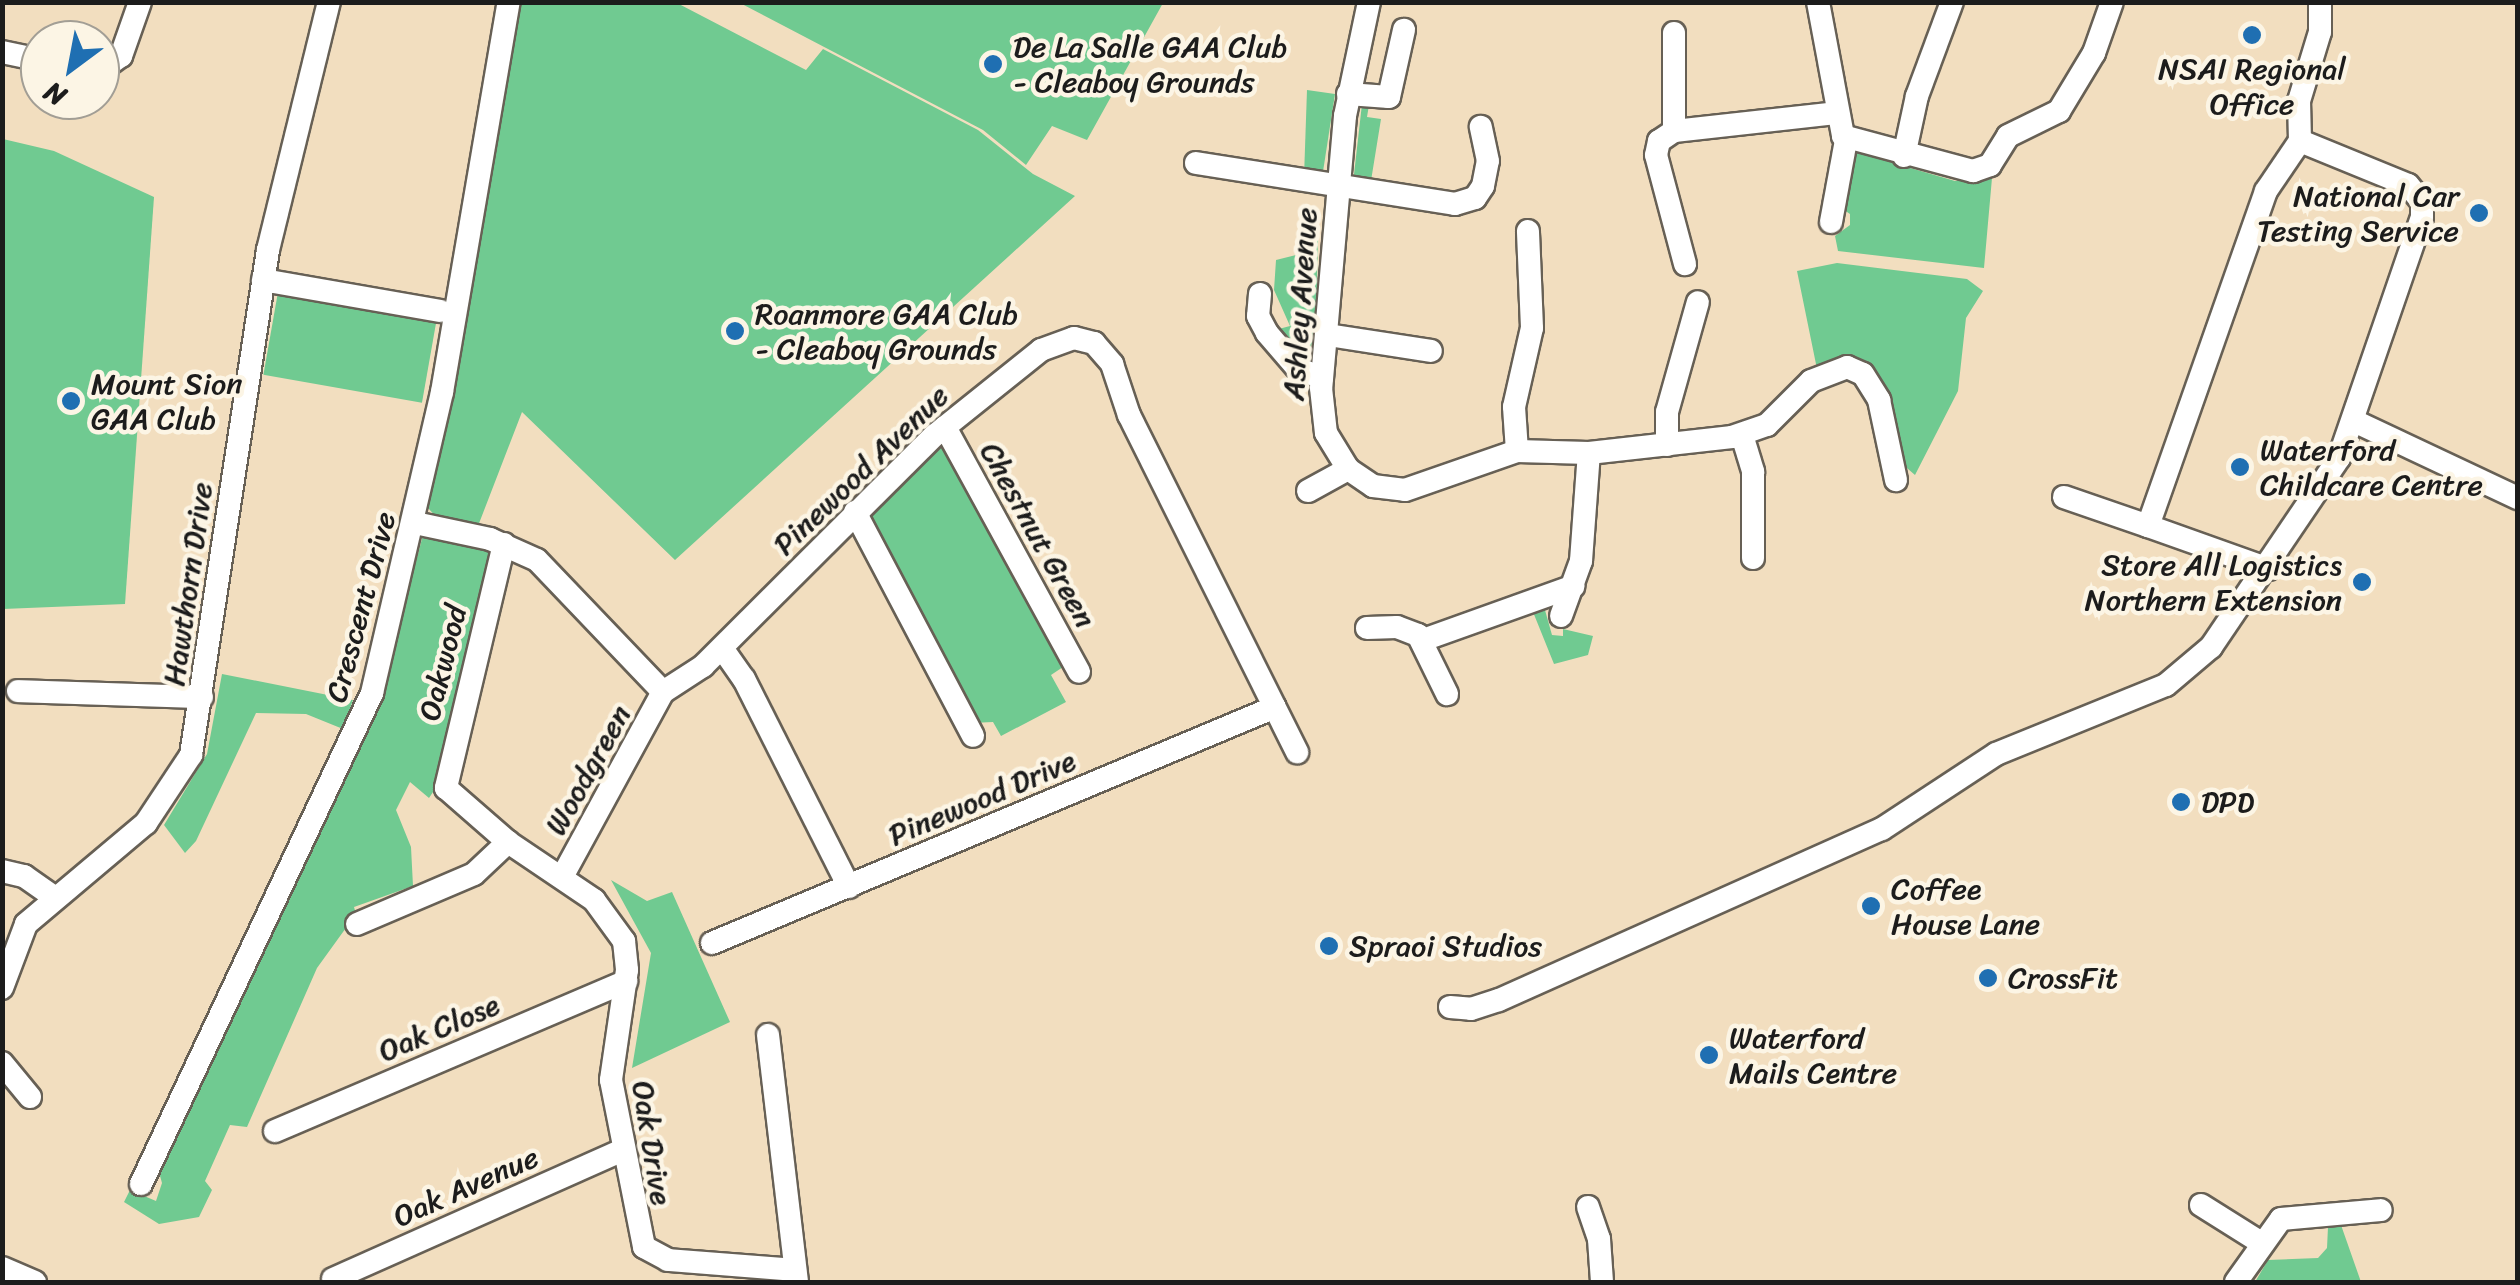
<!DOCTYPE html>
<html>
<head>
<meta charset="utf-8">
<style>
  body { margin:0 }
  #map { position:relative; width:2520px; height:1285px; overflow:hidden; background:#f2debf; font-family:Sriracha,sans-serif }
  div>[style] { position:absolute }
  [style*='--x'] { left:calc(var(--x)*1px); top:calc(var(--y)*1px); width:calc(var(--w)*1px); rotate:calc(var(--a)*1deg) }
  .green>* { inset:0; background:#70ca91; transform-origin:0 0 }
  .roads { filter:drop-shadow(2px 0 #676055) drop-shadow(-2px 0 #676055) drop-shadow(0 2px #676055) drop-shadow(0 -2px #676055) }
  .minor>* { height:22px; margin:-11px; padding:0 11px; transform-origin:11px; border-radius:11px; background:#fff }
  .dots>* { width:28px; height:28px; translate:-50% -50%; box-sizing:border-box; border:5px solid #fcf5e5; border-radius:50% }
  span { translate:-50% -50%; white-space:nowrap; text-align:center; line-height:1.15; -webkit-text-stroke:9px #fcf5e5; paint-order:stroke }
  .poi-label { font-size:30px; color:#1c1c1c }
  .left { translate:0 -50%; text-align:left }
  .right { translate:-100% -50%; text-align:right }
  .street-label { font-size:30px; color:#1c1c1c }
  .frame { position:absolute; inset:0; border:5px solid #1c1c1c; pointer-events:none }
  .north { position:absolute; left:20px; top:20px; width:100px; height:100px; box-sizing:border-box; background:#fcf5e5; border:2px solid #a29e95; border-radius:50%; rotate:212deg; font-size:28px; font-weight:700; line-height:40px; text-align:center; color:#1c1c1c }
  .north::after { content:''; display:block; margin:auto; width:35px; height:45px; background:#1f6fb2; clip-path:polygon(50% 0,100% 100%,50% 72%,0 100%) }
</style>
</head>
<body>
<div id="map">
  <div class="green">
    <div style="clip-path:polygon(518px 3px,677px 3px,806px 70px,823px 49px,978px 130px,1033px 174px,1075px 196px,675px 560px,522px 412px,478px 526px,440px 521px,428px 508px)"></div>
    <div style="clip-path:polygon(740px 3px,1163px 3px,1087px 140px,1052px 126px,1026px 165px,983px 130px)"></div>
    <div style="clip-path:polygon(1307px 90px,1335px 94px,1322px 178px,1304px 177px)"></div>
    <div style="clip-path:polygon(1362px 104px,1369px 105px,1367px 117px,1381px 119px,1370px 187px,1353px 183px)"></div>
    <div style="clip-path:polygon(3px 139px,54px 151px,154px 197px,125px 604px,3px 609px)"></div>
    <div style="clip-path:polygon(1852px 151px,1955px 181px,1992px 178px,1984px 268px,1838px 251px,1835px 236px,1850px 225px,1850px 214px,1838px 206px)"></div>
    <div style="clip-path:polygon(1308px 235px,1318px 236px,1316px 331px,1305px 364px,1275px 330px,1290px 326px,1274px 290px,1276px 260px,1304px 253px)"></div>
    <div style="clip-path:polygon(1837px 263px,1967px 279px,1983px 291px,1966px 318px,1958px 391px,1915px 475px,1893px 456px,1888px 406px,1864px 362px,1817px 369px,1797px 271px)"></div>
    <div style="left:278px;top:292px;width:161px;height:84px;rotate:10deg"></div>
    <div style="clip-path:polygon(936px 445px,950px 453px,1063px 667px,1051px 675px,1066px 702px,1001px 736px,993px 722px,972px 723px,865px 514px)"></div>
    <div style="clip-path:polygon(423px 535px,482px 546px,492px 556px,435px 789px,429px 798px,410px 782px,396px 810px,411px 847px,413px 886px,354px 907px,356px 914px,317px 968px,247px 1127px,230px 1125px,205px 1181px,212px 1190px,199px 1217px,159px 1224px,124px 1202px,130px 1190px,156px 1201px,162px 1183px,157px 1165px,375px 715px)"></div>
    <div style="clip-path:polygon(1543px 603px,1552px 635px,1563px 636px,1563px 629px,1593px 636px,1588px 655px,1554px 664px,1531px 607px)"></div>
    <div style="clip-path:polygon(222px 674px,353px 700px,343px 729px,306px 714px,256px 713px,196px 841px,185px 853px,164px 825px,207px 754px)"></div>
    <div style="clip-path:polygon(611px 880px,647px 901px,672px 892px,730px 1022px,632px 1068px,651px 953px)"></div>
    <div style="clip-path:polygon(2341px 1225px,2361px 1282px,2255px 1282px,2268px 1260px,2318px 1258px,2327px 1248px,2328px 1227px)"></div>
  </div>
  <div class="roads">
    <div class="minor">
      <div style="--x:1369;--y:2;--w:116;--a:101.9"></div>
      <div style="--x:1345;--y:116;--w:273;--a:95"></div>
      <div style="--x:1321;--y:388;--w:45;--a:83.7"></div>
      <div style="--x:1326;--y:433;--w:42;--a:58.6"></div>
      <div style="--x:1348;--y:469;--w:30;--a:34"></div>
      <div style="--x:1373;--y:486;--w:32;--a:7"></div>
      <div style="--x:1405;--y:490;--w:119;--a:-19.2"></div>
      <div style="--x:1517;--y:451;--w:72;--a:1.6"></div>
      <div style="--x:1589;--y:453;--w:144;--a:-6.4"></div>
      <div style="--x:1732;--y:437;--w:37;--a:-19"></div>
      <div style="--x:1767;--y:425;--w:62;--a:-45"></div>
      <div style="--x:1811;--y:381;--w:39;--a:-21"></div>
      <div style="--x:1847;--y:367;--w:17;--a:24"></div>
      <div style="--x:1863;--y:374;--w:31;--a:58"></div>
      <div style="--x:1879;--y:400;--w:82;--a:78"></div>
      <div style="--x:1818;--y:2;--w:136;--a:79.4"></div>
      <div style="--x:1843;--y:136;--w:135;--a:15.1"></div>
      <div style="--x:1973;--y:171;--w:18;--a:-19"></div>
      <div style="--x:1990;--y:165;--w:34;--a:-58"></div>
      <div style="--x:2008;--y:136;--w:57;--a:-26.1"></div>
      <div style="--x:2059;--y:111;--w:68;--a:-58.9"></div>
      <div style="--x:2094;--y:53;--w:54;--a:-70.6"></div>
      <div style="--x:1674;--y:33;--w:98;--a:90"></div>
      <div style="--x:1674;--y:131;--w:18;--a:146"></div>
      <div style="--x:1659;--y:141;--w:14;--a:102"></div>
      <div style="--x:1656;--y:155;--w:113;--a:75.1"></div>
      <div style="--x:2;--y:52;--w:39;--a:12"></div>
      <div style="--x:100;--y:71;--w:26;--a:-36"></div>
      <div style="--x:121;--y:56;--w:57;--a:-70.6"></div>
      <div style="--x:1348;--y:94;--w:41;--a:4.2"></div>
      <div style="--x:1389;--y:97;--w:69;--a:-77.4"></div>
      <div style="--x:1674;--y:131;--w:163;--a:-6.3"></div>
      <div style="--x:1904;--y:156;--w:61;--a:-77.8"></div>
      <div style="--x:1917;--y:96;--w:100;--a:-69.6"></div>
      <div style="--x:1196;--y:163;--w:262;--a:9"></div>
      <div style="--x:1455;--y:204;--w:21;--a:-17"></div>
      <div style="--x:1475;--y:198;--w:14;--a:-56"></div>
      <div style="--x:1483;--y:186;--w:25;--a:-79"></div>
      <div style="--x:1488;--y:161;--w:35;--a:-102"></div>
      <div style="--x:1831;--y:222;--w:83;--a:-79.6"></div>
      <div style="--x:263;--y:280;--w:180;--a:9.9"></div>
      <div style="--x:1260;--y:294;--w:22;--a:95"></div>
      <div style="--x:1258;--y:316;--w:19;--a:62"></div>
      <div style="--x:1267;--y:333;--w:46;--a:49.4"></div>
      <div style="--x:1297;--y:368;--w:27;--a:22"></div>
      <div style="--x:1328;--y:335;--w:104;--a:8.8"></div>
      <div style="--x:2354;--y:421;--w:181;--a:25.2"></div>
      <div style="--x:945;--y:427;--w:279;--a:61.3"></div>
      <div style="--x:1742;--y:435;--w:39;--a:73"></div>
      <div style="--x:1753;--y:472;--w:86;--a:90"></div>
      <div style="--x:1667;--y:445;--w:33;--a:-90"></div>
      <div style="--x:1667;--y:412;--w:114;--a:-74.3"></div>
      <div style="--x:1517;--y:451;--w:44;--a:-93.9"></div>
      <div style="--x:1514;--y:407;--w:81;--a:-77.2"></div>
      <div style="--x:1532;--y:328;--w:97;--a:-92.4"></div>
      <div style="--x:1308;--y:491;--w:46;--a:-28.8"></div>
      <div style="--x:2064;--y:497;--w:89;--a:19"></div>
      <div style="--x:855;--y:512;--w:253;--a:62.2"></div>
      <div style="--x:415;--y:523;--w:77;--a:12"></div>
      <div style="--x:490;--y:539;--w:51;--a:24.1"></div>
      <div style="--x:537;--y:560;--w:182;--a:46.3"></div>
      <div style="--x:504;--y:544;--w:251;--a:103.4"></div>
      <div style="--x:446;--y:788;--w:82;--a:41.1"></div>
      <div style="--x:508;--y:842;--w:104;--a:34"></div>
      <div style="--x:594;--y:900;--w:51;--a:53.8"></div>
      <div style="--x:624;--y:941;--w:29;--a:84"></div>
      <div style="--x:627;--y:970;--w:111;--a:98.3"></div>
      <div style="--x:611;--y:1080;--w:170;--a:78.8"></div>
      <div style="--x:644;--y:1247;--w:27;--a:28"></div>
      <div style="--x:668;--y:1260;--w:127;--a:4.5"></div>
      <div style="--x:2269;--y:569;--w:128;--a:-160.4"></div>
      <div style="--x:2148;--y:526;--w:355;--a:-70.6"></div>
      <div style="--x:2266;--y:191;--w:60;--a:-55.8"></div>
      <div style="--x:1561;--y:616;--w:59;--a:-70"></div>
      <div style="--x:1581;--y:561;--w:108;--a:-85.8"></div>
      <div style="--x:1367;--y:628;--w:30;--a:-2"></div>
      <div style="--x:1397;--y:627;--w:22;--a:21"></div>
      <div style="--x:1418;--y:635;--w:66;--a:63.8"></div>
      <div style="--x:1423;--y:640;--w:160;--a:-19.7"></div>
      <div style="--x:722;--y:648;--w:38;--a:55"></div>
      <div style="--x:744;--y:679;--w:233;--a:63.2"></div>
      <div style="--x:18;--y:691;--w:184;--a:1.9"></div>
      <div style="--x:663;--y:692;--w:48;--a:-33"></div>
      <div style="--x:703;--y:666;--w:327;--a:-44.9"></div>
      <div style="--x:935;--y:435;--w:136;--a:-38.7"></div>
      <div style="--x:1041;--y:350;--w:35;--a:-20"></div>
      <div style="--x:1074;--y:338;--w:21;--a:14"></div>
      <div style="--x:1094;--y:343;--w:28;--a:49"></div>
      <div style="--x:1112;--y:364;--w:54;--a:71.6"></div>
      <div style="--x:1129;--y:415;--w:377;--a:63.5"></div>
      <div style="--x:2;--y:871;--w:23;--a:13"></div>
      <div style="--x:24;--y:876;--w:37;--a:35"></div>
      <div style="--x:562;--y:877;--w:211;--a:-61.4"></div>
      <div style="--x:357;--y:924;--w:127;--a:-23.1"></div>
      <div style="--x:474;--y:874;--w:47;--a:-43.3"></div>
      <div style="--x:712;--y:943;--w:610;--a:-22.74"></div>
      <div style="--x:2;--y:988;--w:68;--a:-69.4"></div>
      <div style="--x:26;--y:924;--w:157;--a:-40.1"></div>
      <div style="--x:146;--y:823;--w:82;--a:-56.5"></div>
      <div style="--x:191;--y:755;--w:511;--a:-81.33"></div>
      <div style="--x:268;--y:250;--w:255;--a:-76.2"></div>
      <div style="--x:1450;--y:1007;--w:21;--a:5"></div>
      <div style="--x:1471;--y:1009;--w:29;--a:-18"></div>
      <div style="--x:1499;--y:1000;--w:419;--a:-24.1"></div>
      <div style="--x:1882;--y:829;--w:136;--a:-33.3"></div>
      <div style="--x:1996;--y:754;--w:183;--a:-22.1"></div>
      <div style="--x:2166;--y:685;--w:59;--a:-40.2"></div>
      <div style="--x:2211;--y:647;--w:228;--a:-55.9"></div>
      <div style="--x:2339;--y:458;--w:255;--a:-71"></div>
      <div style="--x:2422;--y:217;--w:15;--a:-90"></div>
      <div style="--x:2422;--y:202;--w:22;--a:-129"></div>
      <div style="--x:2408;--y:185;--w:117;--a:-157.8"></div>
      <div style="--x:2300;--y:141;--w:40;--a:-91.4"></div>
      <div style="--x:2299;--y:101;--w:72;--a:-73.1"></div>
      <div style="--x:2320;--y:32;--w:30;--a:-90"></div>
      <div style="--x:768;--y:1035;--w:249;--a:83.3"></div>
      <div style="--x:2;--y:1063;--w:44;--a:50.5"></div>
      <div style="--x:275;--y:1131;--w:382;--a:-23.1"></div>
      <div style="--x:141;--y:1184;--w:543;--a:-64.8"></div>
      <div style="--x:372;--y:693;--w:309;--a:-76.9"></div>
      <div style="--x:442;--y:392;--w:396;--a:-80.3"></div>
      <div style="--x:2201;--y:1205;--w:70;--a:32.1"></div>
      <div style="--x:1588;--y:1207;--w:34;--a:71"></div>
      <div style="--x:1599;--y:1239;--w:43;--a:86"></div>
      <div style="--x:2;--y:1268;--w:36;--a:23"></div>
      <div style="--x:333;--y:1279;--w:317;--a:-24"></div>
      <div style="--x:2236;--y:1282;--w:77;--a:-54.5"></div>
      <div style="--x:2281;--y:1219;--w:100;--a:-5.1"></div>
    </div>
  </div>
  <div class="dots">
    <div style="left:2252px;top:35px;background:#1f6fb2"></div>
    <div style="left:993px;top:64px;background:#1f6fb2"></div>
    <div style="left:2479px;top:213px;background:#1f6fb2"></div>
    <div style="left:735px;top:331px;background:#1f6fb2"></div>
    <div style="left:71px;top:401px;background:#1f6fb2"></div>
    <div style="left:2240px;top:467px;background:#1f6fb2"></div>
    <div style="left:2362px;top:582px;background:#1f6fb2"></div>
    <div style="left:2181px;top:802px;background:#1f6fb2"></div>
    <div style="left:1871px;top:906px;background:#1f6fb2"></div>
    <div style="left:1329px;top:946px;background:#1f6fb2"></div>
    <div style="left:1988px;top:978px;background:#1f6fb2"></div>
    <div style="left:1709px;top:1055px;background:#1f6fb2"></div>
  </div>
  <div class="poi-label">
    <span class="left" style="left:1013px;top:64px">De La Salle GAA Club<br>- Cleaboy Grounds</span>
    <span style="left:2252px;top:86px">NSAI Regional<br>Office</span>
    <span class="right" style="left:2459px;top:213px">National Car<br>Testing Service</span>
    <span class="left" style="left:755px;top:331px">Roanmore GAA Club<br>- Cleaboy Grounds</span>
    <span class="left" style="left:91px;top:401px">Mount Sion<br>GAA Club</span>
    <span class="left" style="left:2260px;top:467px">Waterford<br>Childcare Centre</span>
    <span class="right" style="left:2342px;top:582px">Store All Logistics<br>Northern Extension</span>
    <span class="left" style="left:2201px;top:802px">DPD</span>
    <span class="left" style="left:1891px;top:906px">Coffee<br>House Lane</span>
    <span class="left" style="left:1349px;top:946px">Spraoi Studios</span>
    <span class="left" style="left:2008px;top:978px">CrossFit</span>
    <span class="left" style="left:1729px;top:1055px">Waterford<br>Mails Centre</span>
  </div>
  <div class="street-label">
    <span style="left:1300px;top:304px;rotate:-86deg">Ashley Avenue</span>
    <span style="left:861px;top:470px;rotate:-44deg">Pinewood Avenue</span>
    <span style="left:1038px;top:535px;rotate:61deg">Chestnut Green</span>
    <span style="left:188px;top:584px;rotate:-82deg">Hawthorn Drive</span>
    <span style="left:361px;top:607px;rotate:-75deg">Crescent Drive</span>
    <span style="left:443px;top:663px;rotate:-76deg">Oakwood</span>
    <span style="left:588px;top:770px;rotate:-61deg">Woodgreen</span>
    <span style="left:982px;top:798px;rotate:-23deg">Pinewood Drive</span>
    <span style="left:439px;top:1028px;rotate:-23deg">Oak Close</span>
    <span style="left:652px;top:1143px;rotate:81deg">Oak Drive</span>
    <span style="left:466px;top:1187px;rotate:-24deg">Oak Avenue</span>
  </div>
  <div class="frame"></div>
  <div class="north">N</div>
</div>
</body>
</html>
